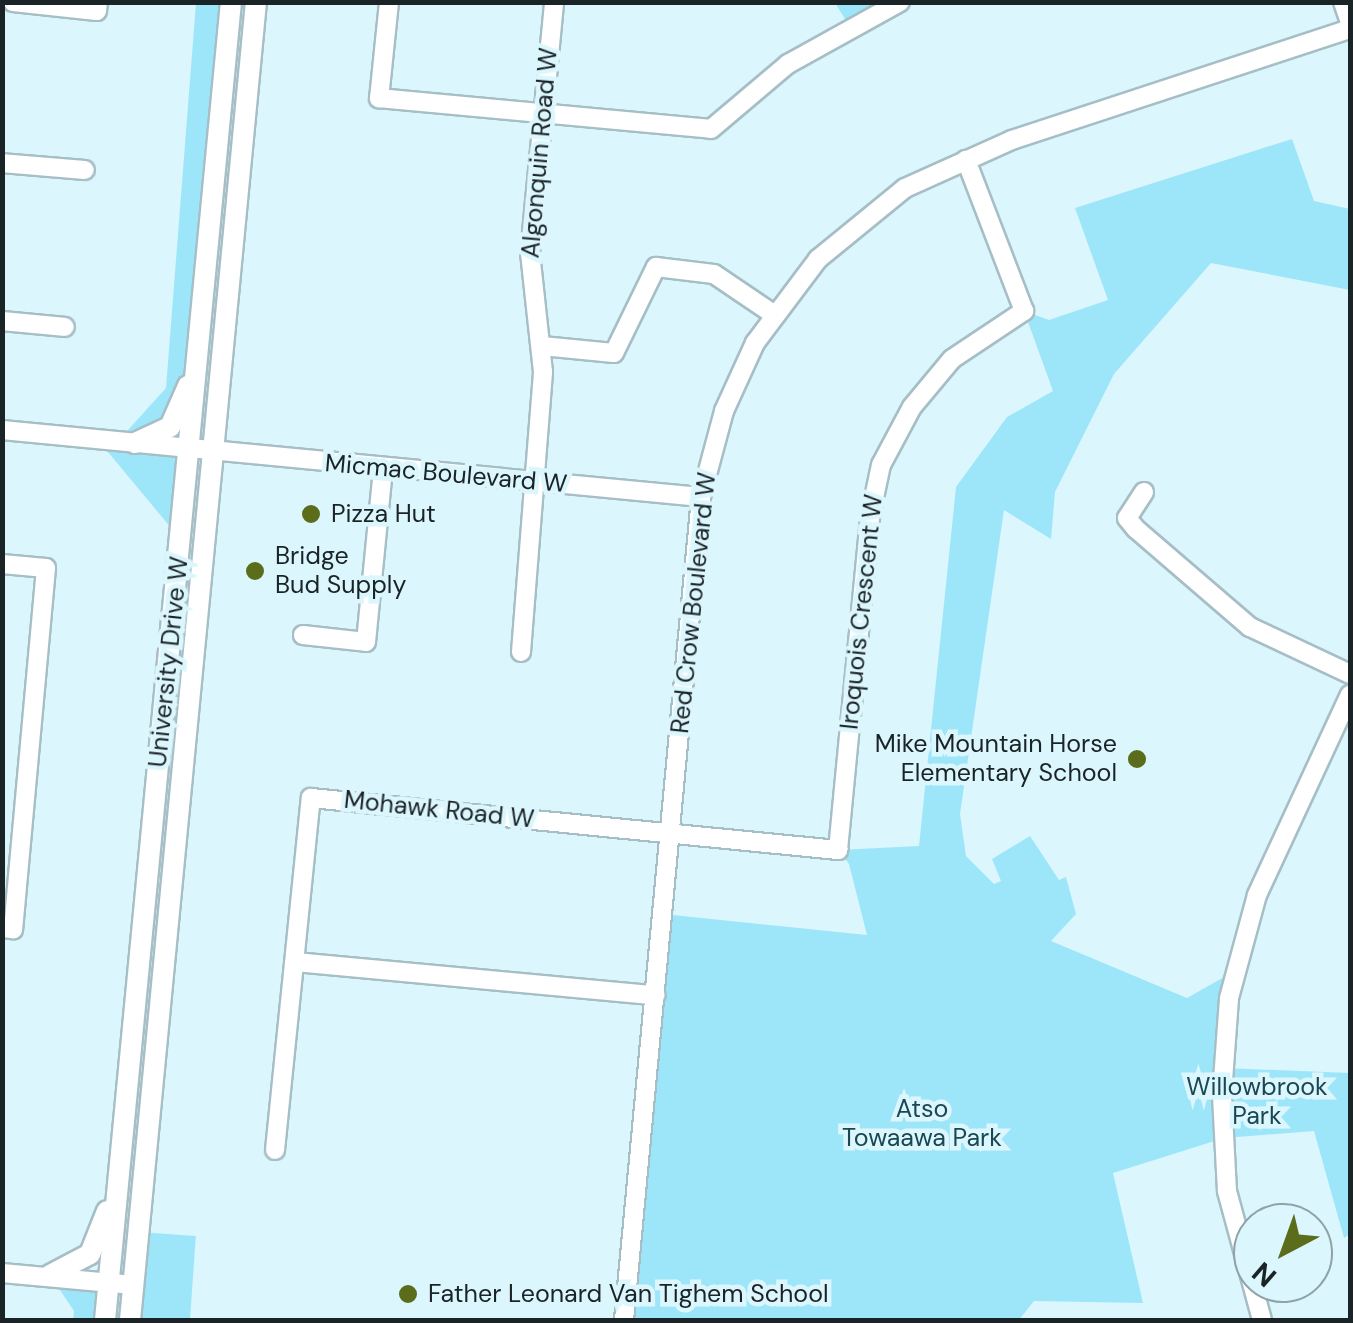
<!DOCTYPE html>
<html>
<head>
<meta charset="utf-8">
<style>
  body { margin:0 }
  #map { position:relative; width:1353px; height:1323px; overflow:hidden; background:#dcf6fd; font-family:"DM Sans",sans-serif }
  div>[style] { position:absolute }
  [style*='--x'] { left:calc(var(--x)*1px); top:calc(var(--y)*1px); width:calc(var(--w)*1px); rotate:calc(var(--a)*1deg) }
  .green>* { inset:0; background:#9de6fa; transform-origin:0 0 }
  .roads { filter:drop-shadow(2px 0 #a6bec5) drop-shadow(-2px 0 #a6bec5) drop-shadow(0 2px #a6bec5) drop-shadow(0 -2px #a6bec5) }
  .minor>* { height:18px; margin:-9px; padding:0 9px; transform-origin:9px; border-radius:9px; background:#fff }
  .major>* { height:20px; margin:-10px; padding:0 10px; transform-origin:10px; border-radius:10px; background:#fff }
  .dots>* { width:28px; height:28px; translate:-50% -50%; box-sizing:border-box; border:5px solid #dcf6fd; border-radius:50% }
  span { translate:-50% -50%; white-space:nowrap; text-align:center; line-height:1.15; -webkit-text-stroke:9px #dcf6fd; paint-order:stroke }
  .street-label { font-size:25px; color:#1a2326 }
  .poi-label { font-size:25px; color:#1a2326 }
  .left { translate:0 -50%; text-align:left }
  .right { translate:-100% -50%; text-align:right }
  .park-label { font-size:25px; color:#194752 }
  .frame { position:absolute; inset:0; border:5px solid #1a2326; pointer-events:none }
  .north { position:absolute; left:1233px; top:1203px; width:100px; height:100px; box-sizing:border-box; background:#dcf6fd; border:2px solid #8ea2a7; border-radius:50%; rotate:221deg; font-size:28px; font-weight:700; line-height:40px; text-align:center; color:#1a2326 }
  .north::after { content:''; display:block; margin:auto; width:35px; height:45px; background:#5b6d1b; clip-path:polygon(50% 0,100% 100%,50% 72%,0 100%) }
</style>
</head>
<body>
<div id="map">
  <div class="green">
    <div style="clip-path:polygon(196px 3px,231px 3px,182px 541px,98px 440px,118px 441px,166px 388px)"></div>
    <div style="clip-path:polygon(835px 3px,900px 3px,850px 27px)"></div>
    <div style="clip-path:polygon(1292px 139px,1314px 201px,1350px 209px,1350px 290px,1211px 263px,1114px 374px,1055px 492px,1051px 539px,1004px 510px,960px 814px,966px 856px,994px 884px,1001px 881px,992px 859px,1030px 836px,1059px 880px,1066px 877px,1076px 914px,1051px 941px,1187px 998px,1233px 972px,1223px 1068px,1350px 1073px,1350px 1234px,1344px 1238px,1314px 1131px,1224px 1138px,1113px 1173px,1143px 1303px,1034px 1301px,1019px 1320px,624px 1320px,663px 914px,867px 935px,849px 864px,838px 850px,919px 846px,956px 487px,1007px 417px,1053px 391px,1024px 311px,1049px 320px,1108px 300px,1075px 208px)"></div>
    <div style="left:139px;top:1232px;width:57px;height:88px;rotate:4deg"></div>
    <div style="clip-path:polygon(50px 1275px,108px 1282px,105px 1320px,73px 1320px,74px 1311px)"></div>
  </div>
  <div class="roads">
    <div class="minor">
      <div style="--x:13;--y:2;--w:84;--a:6.1"></div>
      <div style="--x:97;--y:11;--w:9;--a:-84"></div>
      <div style="--x:389;--y:2;--w:97;--a:95.9"></div>
      <div style="--x:379;--y:98;--w:333;--a:5.3"></div>
      <div style="--x:711;--y:129;--w:101;--a:-40.2"></div>
      <div style="--x:788;--y:64;--w:128;--a:-29"></div>
      <div style="--x:1343;--y:2;--w:21;--a:71"></div>
      <div style="--x:2;--y:163;--w:83;--a:4.8"></div>
      <div style="--x:2;--y:321;--w:63;--a:5.4"></div>
      <div style="--x:542;--y:346;--w:72;--a:5.6"></div>
      <div style="--x:614;--y:353;--w:96;--a:-64"></div>
      <div style="--x:656;--y:267;--w:58;--a:6.9"></div>
      <div style="--x:714;--y:274;--w:71;--a:34.1"></div>
      <div style="--x:2;--y:430;--w:702;--a:5.48"></div>
      <div style="--x:1144;--y:492;--w:31;--a:123"></div>
      <div style="--x:1127;--y:518;--w:14;--a:51"></div>
      <div style="--x:1136;--y:529;--w:150;--a:40.7"></div>
      <div style="--x:1250;--y:627;--w:110;--a:25.2"></div>
      <div style="--x:2;--y:564;--w:44;--a:5.2"></div>
      <div style="--x:46;--y:568;--w:363;--a:95.2"></div>
      <div style="--x:13;--y:929;--w:11;--a:-175"></div>
      <div style="--x:303;--y:635;--w:63;--a:6.3"></div>
      <div style="--x:366;--y:642;--w:174;--a:-84.4"></div>
      <div style="--x:521;--y:652;--w:281;--a:-85.5"></div>
      <div style="--x:543;--y:372;--w:120;--a:-96.2"></div>
      <div style="--x:530;--y:253;--w:252;--a:-84.5"></div>
      <div style="--x:296;--y:962;--w:361;--a:5.3"></div>
      <div style="--x:275;--y:1150;--w:354;--a:-84.2"></div>
      <div style="--x:311;--y:798;--w:530;--a:5.64"></div>
      <div style="--x:838;--y:850;--w:335;--a:-84.5"></div>
      <div style="--x:870;--y:517;--w:53;--a:-78.1"></div>
      <div style="--x:881;--y:465;--w:66;--a:-61.9"></div>
      <div style="--x:912;--y:407;--w:62;--a:-50.2"></div>
      <div style="--x:952;--y:359;--w:87;--a:-33.7"></div>
      <div style="--x:1024;--y:311;--w:162;--a:-111"></div>
      <div style="--x:2;--y:1273;--w:132;--a:5.2"></div>
      <div style="--x:624;--y:1320;--w:827;--a:-84.65"></div>
      <div style="--x:701;--y:497;--w:89;--a:-75"></div>
      <div style="--x:724;--y:411;--w:75;--a:-65.5"></div>
      <div style="--x:755;--y:343;--w:105;--a:-53.1"></div>
      <div style="--x:818;--y:259;--w:112;--a:-39.2"></div>
      <div style="--x:905;--y:188;--w:117;--a:-24.2"></div>
      <div style="--x:1012;--y:140;--w:356;--a:-18.2"></div>
      <div style="--x:1262;--y:1320;--w:134;--a:-105.2"></div>
      <div style="--x:1227;--y:1191;--w:97;--a:-93"></div>
      <div style="--x:1222;--y:1094;--w:96;--a:-85.8"></div>
      <div style="--x:1229;--y:998;--w:107;--a:-74.8"></div>
      <div style="--x:1257;--y:895;--w:221;--a:-65.1"></div>
    </div>
    <div class="major">
      <div style="--x:135;--y:443;--w:38;--a:-25"></div>
      <div style="--x:170;--y:427;--w:45;--a:-66.3"></div>
      <div style="--x:50;--y:1275;--w:45;--a:-27.7"></div>
      <div style="--x:90;--y:1254;--w:46;--a:-68.4"></div>
      <div style="--x:105;--y:1320;--w:1324;--a:-84.54"></div>
      <div style="--x:130;--y:1320;--w:1324;--a:-84.54"></div>
    </div>
  </div>
  <div class="dots">
    <div style="left:311px;top:514px;background:#5b6d1b"></div>
    <div style="left:255px;top:571px;background:#5b6d1b"></div>
    <div style="left:1137px;top:759px;background:#5b6d1b"></div>
    <div style="left:408px;top:1294px;background:#5b6d1b"></div>
  </div>
  <div class="street-label">
    <span style="left:540px;top:153px;rotate:-85deg">Algonquin Road W</span>
    <span style="left:446px;top:474px;rotate:5deg">Micmac Boulevard W</span>
    <span style="left:694px;top:603px;rotate:-84deg">Red Crow Boulevard W</span>
    <span style="left:862px;top:612px;rotate:-84deg">Iroquois Crescent W</span>
    <span style="left:169px;top:662px;rotate:-84deg">University Drive W</span>
    <span style="left:439px;top:810px;rotate:6deg">Mohawk Road W</span>
  </div>
  <div class="poi-label">
    <span class="left" style="left:331px;top:514px">Pizza Hut</span>
    <span class="left" style="left:275px;top:571px">Bridge<br>Bud Supply</span>
    <span class="right" style="left:1117px;top:759px">Mike Mountain Horse<br>Elementary School</span>
    <span class="left" style="left:428px;top:1294px">Father Leonard Van Tighem School</span>
  </div>
  <div class="park-label">
    <span style="left:1257px;top:1102px">Willowbrook<br>Park</span>
    <span style="left:922px;top:1124px">Atso<br>Towaawa Park</span>
  </div>
  <div class="frame"></div>
  <div class="north">N</div>
</div>
</body>
</html>
